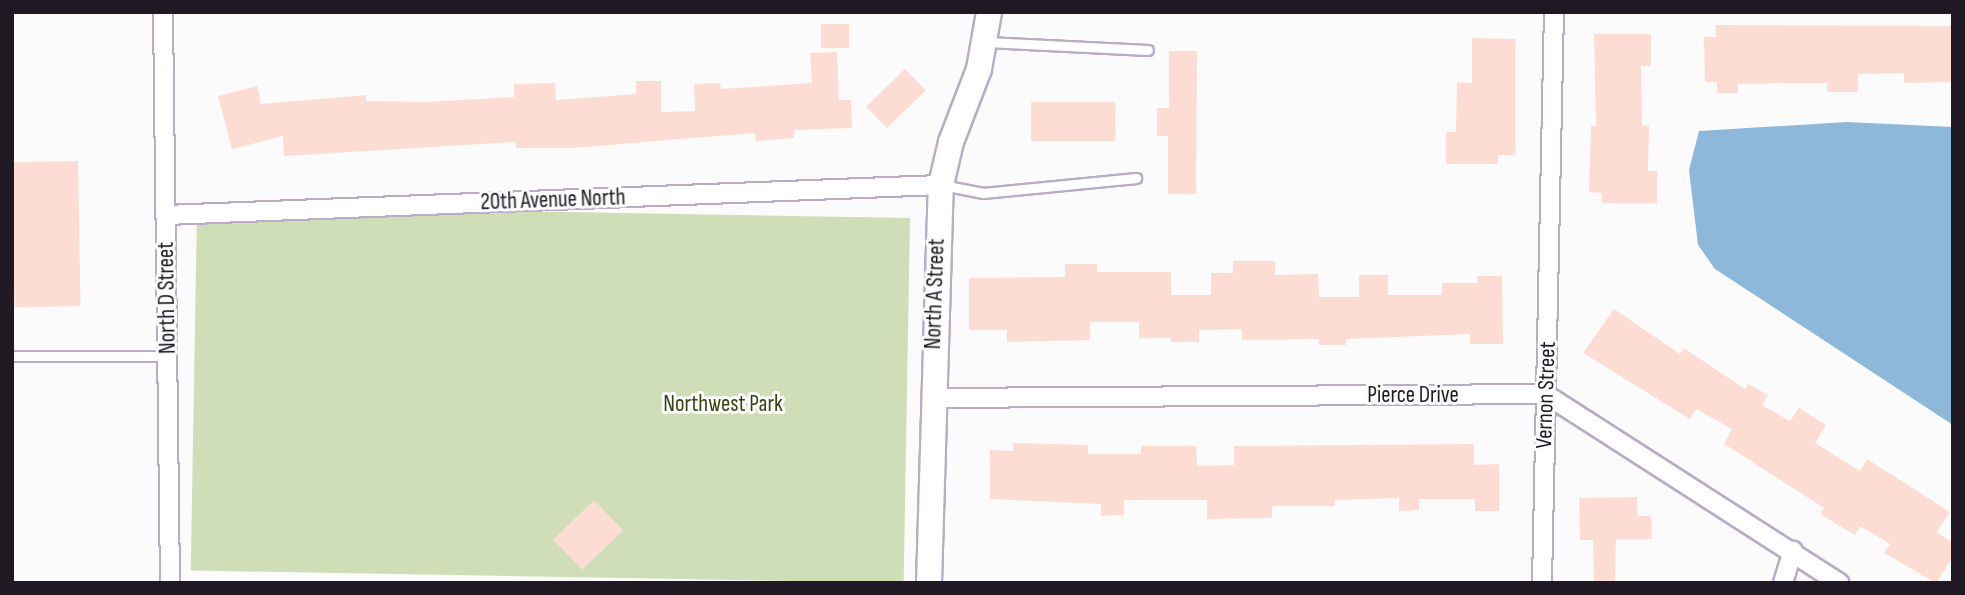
<!DOCTYPE html>
<html>
<head>
<meta charset="utf-8">
<style>
  body { margin:0 }
  #map { position:relative; width:1965px; height:595px; overflow:hidden; background:#fbfbfb; font-family:"Sofia Sans Condensed",sans-serif }
  div>[style] { position:absolute }
  [style*='--x'] { left:calc(var(--x)*1px); top:calc(var(--y)*1px); width:calc(var(--w)*1px); rotate:calc(var(--a)*1deg) }
  .green>* { inset:0; background:#cfdeb6; transform-origin:0 0 }
  .water>* { inset:0; background:#8eb8da }
  .building>* { inset:0; background:#fdddd3; transform-origin:0 0 }
  .roads { filter:drop-shadow(2px 0 #b8acc6) drop-shadow(-2px 0 #b8acc6) drop-shadow(0 2px #b8acc6) drop-shadow(0 -2px #b8acc6) }
  .lane>* { height:9px; margin:-4.5px; padding:0 4.5px; transform-origin:4.5px; border-radius:4.5px; background:#fff }
  .street>* { height:18px; margin:-9px; padding:0 9px; transform-origin:9px; border-radius:9px; background:#fff }
  .secondary>* { height:24px; margin:-12px; padding:0 12px; transform-origin:12px; border-radius:12px; background:#fff }
  span { translate:-50% -50%; white-space:nowrap; text-align:center; line-height:1.15; -webkit-text-stroke:6px #fbfbfb; paint-order:stroke }
  .street-label { font-size:23px; color:#1e1923 }
  .park-label { font-size:23px; color:#344411 }
  .frame { position:absolute; inset:0; border:14px solid #1e1923; pointer-events:none }
</style>
</head>
<body>
<div id="map">
  <div class="green">
    <div style="left:910px;top:218px;width:365px;height:713px;rotate:91deg"></div>
  </div>
  <div class="water">
    <div style="clip-path:polygon(1847px 122px,1953px 127px,1953px 425px,1715px 269px,1698px 245px,1689px 170px,1699px 131px)"></div>
  </div>
  <div class="building">
    <div style="left:849px;top:24px;width:24px;height:28px;rotate:90deg"></div>
    <div style="clip-path:polygon(1715px 25px,1953px 26px,1953px 82px,1904px 83px,1904px 73px,1858px 74px,1858px 92px,1827px 92px,1827px 83px,1786px 83px,1738px 84px,1738px 93px,1717px 93px,1717px 82px,1705px 82px,1704px 37px,1716px 37px)"></div>
    <div style="clip-path:polygon(1594px 34px,1651px 34px,1651px 66px,1641px 66px,1642px 126px,1649px 126px,1648px 171px,1657px 171px,1657px 203px,1602px 203px,1602px 193px,1589px 192px,1591px 126px,1596px 126px)"></div>
    <div style="clip-path:polygon(1472px 38px,1515px 39px,1515px 155px,1498px 155px,1498px 164px,1446px 164px,1446px 132px,1456px 132px,1457px 82px,1472px 83px)"></div>
    <div style="clip-path:polygon(1169px 51px,1197px 51px,1196px 194px,1168px 194px,1168px 136px,1157px 136px,1157px 108px,1169px 108px)"></div>
    <div style="clip-path:polygon(837px 52px,839px 100px,851px 100px,852px 128px,794px 130px,794px 138px,756px 141px,755px 133px,572px 148px,516px 148px,515px 142px,284px 156px,283px 136px,232px 149px,218px 96px,257px 86px,261px 104px,366px 95px,366px 101px,425px 102px,514px 97px,514px 84px,555px 83px,556px 100px,636px 94px,636px 81px,661px 81px,661px 112px,695px 111px,694px 84px,720px 83px,721px 89px,812px 83px,810px 53px)"></div>
    <div style="left:905px;top:69px;width:30px;height:54px;rotate:46deg"></div>
    <div style="left:1031px;top:102px;width:84px;height:39px"></div>
    <div style="left:78px;top:161px;width:145px;height:66px;rotate:89deg"></div>
    <div style="clip-path:polygon(1233px 261px,1275px 261px,1275px 275px,1318px 274px,1319px 297px,1359px 297px,1359px 275px,1388px 275px,1388px 295px,1442px 295px,1442px 283px,1477px 283px,1477px 276px,1502px 276px,1503px 344px,1470px 344px,1470px 334px,1346px 339px,1346px 345px,1319px 345px,1319px 339px,1242px 340px,1242px 329px,1199px 330px,1199px 342px,1171px 342px,1171px 338px,1139px 338px,1139px 322px,1090px 322px,1090px 340px,1007px 342px,1007px 330px,969px 330px,969px 278px,1065px 277px,1065px 264px,1097px 264px,1097px 272px,1171px 272px,1171px 295px,1211px 295px,1211px 273px,1233px 273px)"></div>
    <div style="clip-path:polygon(1614px 309px,1680px 354px,1684px 348px,1745px 389px,1748px 384px,1768px 395px,1762px 405px,1790px 421px,1799px 408px,1826px 425px,1815px 443px,1860px 471px,1867px 459px,1950px 512px,1937px 532px,1953px 543px,1953px 557px,1936px 583px,1884px 553px,1890px 544px,1860px 526px,1855px 535px,1820px 514px,1824px 508px,1724px 444px,1732px 429px,1696px 409px,1690px 419px,1583px 353px)"></div>
    <div style="clip-path:polygon(1013px 443px,1088px 445px,1088px 454px,1141px 454px,1141px 446px,1196px 446px,1197px 466px,1234px 465px,1234px 446px,1474px 444px,1474px 465px,1499px 464px,1499px 511px,1475px 511px,1475px 499px,1419px 499px,1419px 510px,1399px 511px,1399px 498px,1335px 500px,1335px 506px,1272px 506px,1272px 518px,1207px 519px,1207px 500px,1124px 500px,1124px 515px,1101px 516px,1101px 504px,990px 499px,990px 450px,1013px 451px)"></div>
    <div style="clip-path:polygon(1637px 497px,1638px 516px,1651px 516px,1652px 539px,1616px 539px,1615px 583px,1594px 583px,1593px 540px,1580px 540px,1579px 498px)"></div>
    <div style="left:594px;top:500px;width:42px;height:57px;rotate:46deg"></div>
  </div>
  <div class="roads">
    <div class="lane">
      <div style="--x:986;--y:42;--w:162;--a:2.8"></div>
      <div style="--x:942;--y:185;--w:42;--a:11"></div>
      <div style="--x:983;--y:193;--w:154;--a:-5.6"></div>
      <div style="--x:12;--y:356;--w:155;--a:0"></div>
    </div>
    <div class="street">
      <div style="--x:163;--y:12;--w:571;--a:89.3"></div>
      <div style="--x:166;--y:215;--w:776;--a:-2.22"></div>
      <div style="--x:932;--y:398;--w:613;--a:-0.37"></div>
      <div style="--x:1545;--y:394;--w:350;--a:32.7"></div>
      <div style="--x:1542;--y:583;--w:571;--a:-88.8"></div>
      <div style="--x:1783;--y:583;--w:34;--a:-73"></div>
    </div>
    <div class="secondary">
      <div style="--x:929;--y:583;--w:398;--a:-88.3"></div>
      <div style="--x:941;--y:185;--w:44;--a:-76.9"></div>
      <div style="--x:951;--y:142;--w:78;--a:-69"></div>
      <div style="--x:979;--y:69;--w:58;--a:-80"></div>
    </div>
  </div>
  <div class="street-label">
    <span style="left:553px;top:200px;rotate:-2deg">20th Avenue North</span>
    <span style="left:935px;top:294px;rotate:-88deg">North A Street</span>
    <span style="left:167px;top:298px;rotate:-91deg">North D Street</span>
    <span style="left:1413px;top:395px">Pierce Drive</span>
    <span style="left:1546px;top:395px;rotate:-88deg">Vernon Street</span>
  </div>
  <div class="park-label">
    <span style="left:723px;top:404px">Northwest Park</span>
  </div>
  <div class="frame"></div>
</div>
</body>
</html>
